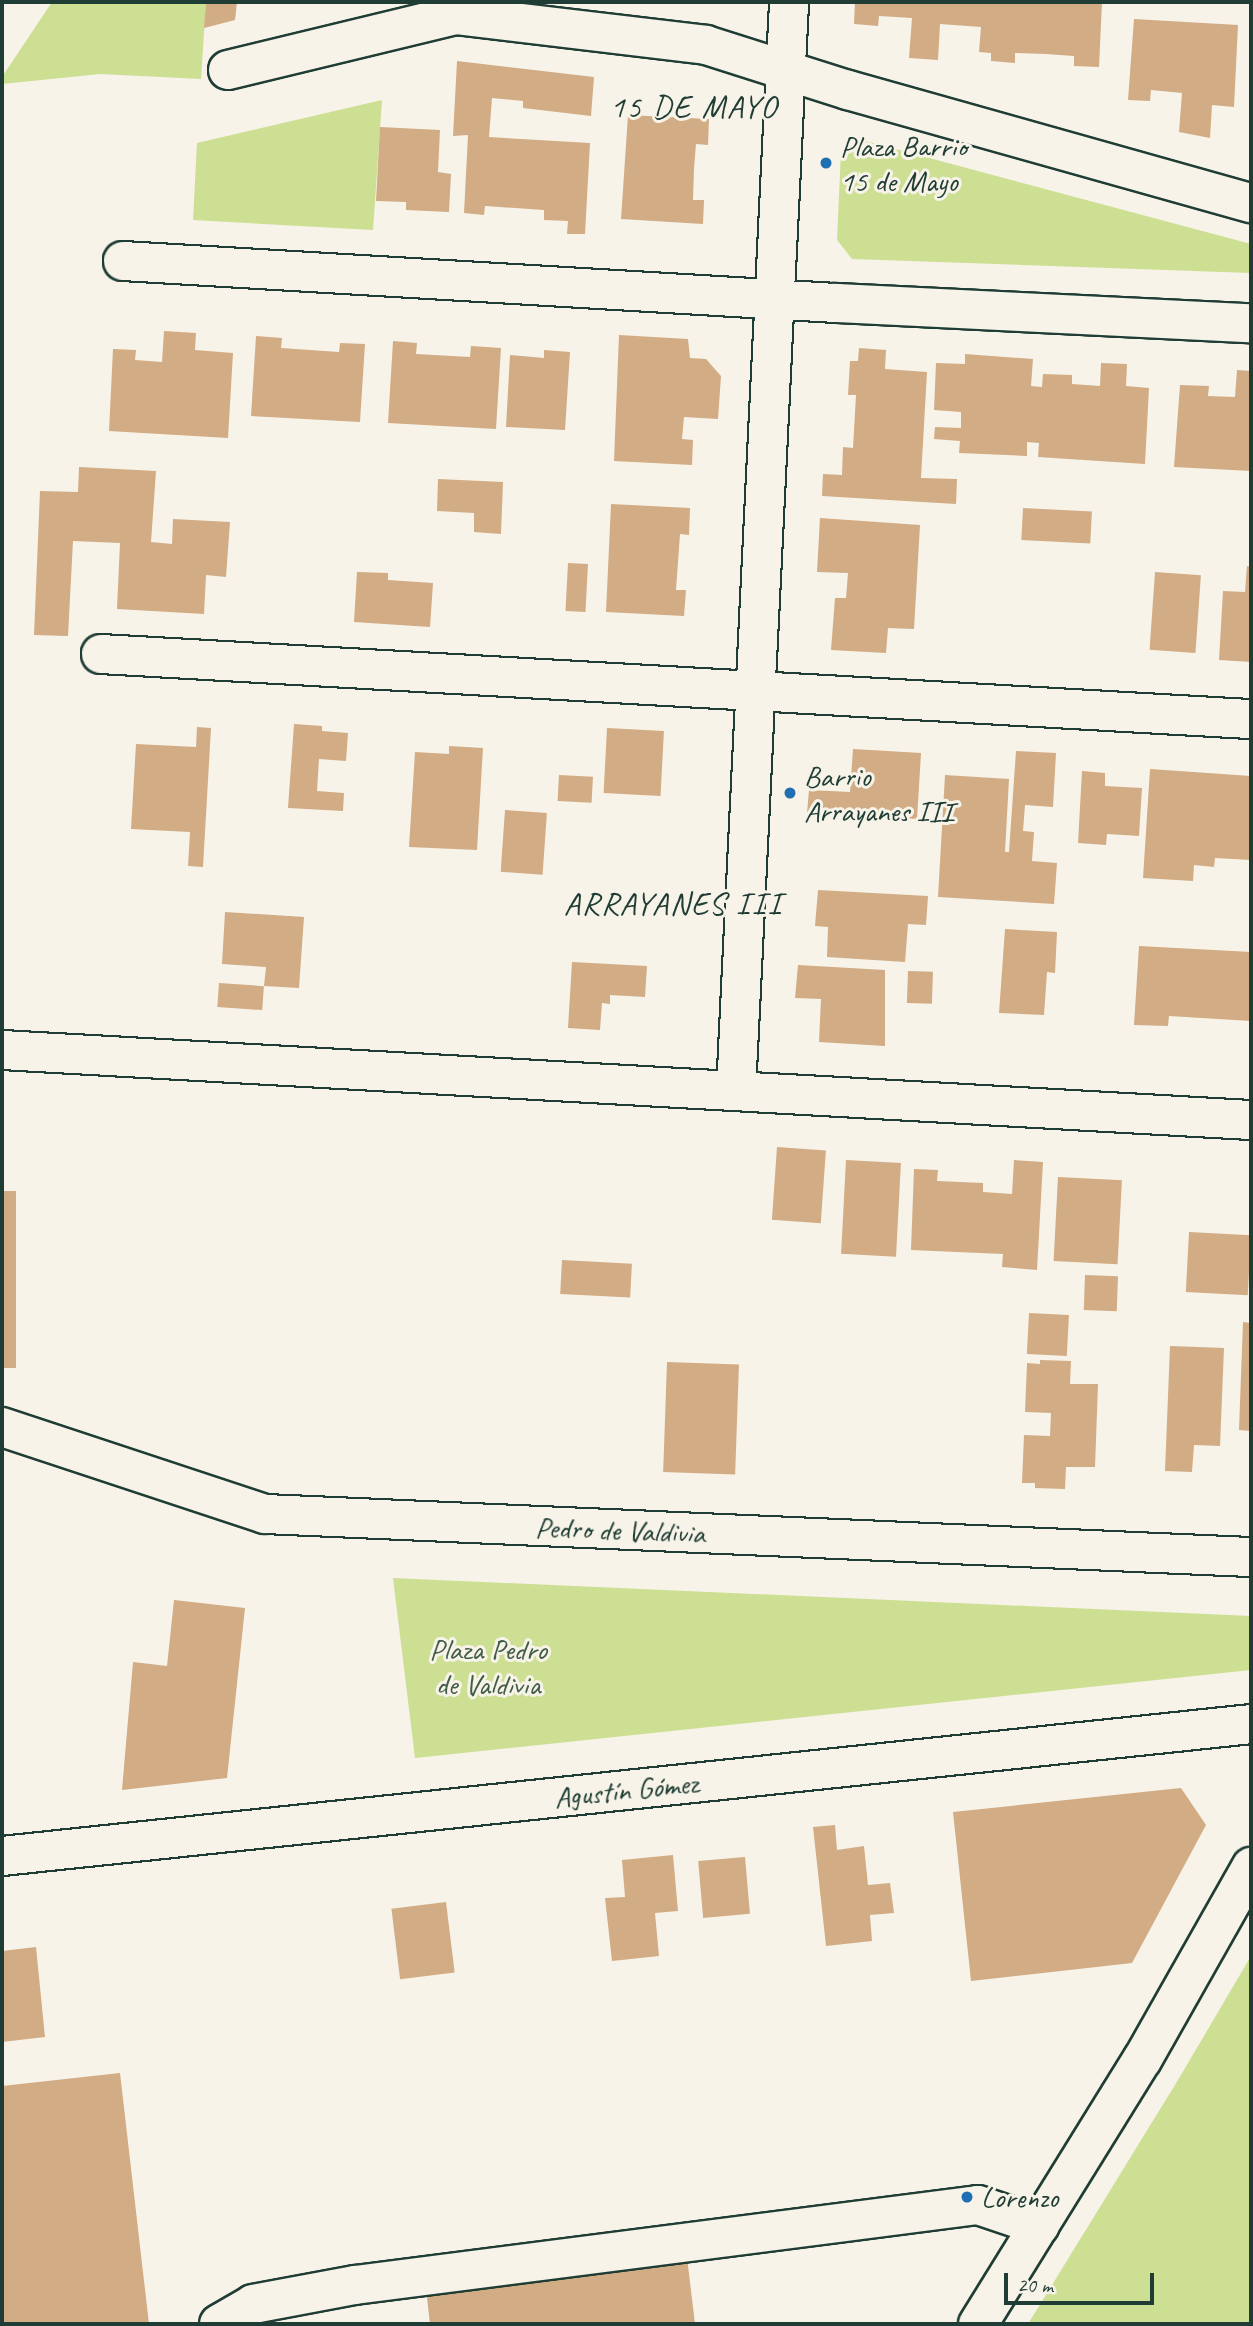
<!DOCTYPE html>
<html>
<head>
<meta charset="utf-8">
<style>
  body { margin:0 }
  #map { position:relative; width:1253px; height:2326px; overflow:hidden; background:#f7f3e8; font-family:Caveat,sans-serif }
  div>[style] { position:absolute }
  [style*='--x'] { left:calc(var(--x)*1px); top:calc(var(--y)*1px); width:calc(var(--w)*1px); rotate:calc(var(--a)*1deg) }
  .green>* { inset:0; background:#ccdf93 }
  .building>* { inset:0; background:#d2ac84; transform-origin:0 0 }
  .roads { filter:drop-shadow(2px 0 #1f3d34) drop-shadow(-2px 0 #1f3d34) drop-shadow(0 2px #1f3d34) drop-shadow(0 -2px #1f3d34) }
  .minor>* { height:38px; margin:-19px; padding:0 19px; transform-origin:19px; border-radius:19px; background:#f7f3e8 }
  .dots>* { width:19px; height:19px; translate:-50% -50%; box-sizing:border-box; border:4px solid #f7f3e8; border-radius:50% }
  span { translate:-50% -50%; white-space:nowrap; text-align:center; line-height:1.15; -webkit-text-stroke:6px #f7f3e8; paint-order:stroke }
  .poi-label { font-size:30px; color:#1f3d34 }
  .left { translate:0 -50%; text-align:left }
  .street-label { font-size:30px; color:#1f3d34 }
  .park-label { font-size:30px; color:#425d47 }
  .neighbourhood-label { font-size:32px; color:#1f3d34; letter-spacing:2px }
  .frame { position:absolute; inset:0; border:4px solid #1f3d34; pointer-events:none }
  .scale { position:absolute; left:1004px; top:2273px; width:150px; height:32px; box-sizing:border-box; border:4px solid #1f3d34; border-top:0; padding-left:9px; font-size:21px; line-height:24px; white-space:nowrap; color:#1f3d34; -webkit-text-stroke:5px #f7f3e8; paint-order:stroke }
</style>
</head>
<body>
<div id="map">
  <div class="green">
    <div style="clip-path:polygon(52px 2px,206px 2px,201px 79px,100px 74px,2px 84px,2px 77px)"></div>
    <div style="clip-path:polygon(382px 100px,373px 230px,193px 220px,197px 143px)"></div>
    <div style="clip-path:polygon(858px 139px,1251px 244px,1251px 273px,852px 259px,837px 240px,841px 151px)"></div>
    <div style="clip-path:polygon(393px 1578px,1251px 1616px,1251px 1670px,415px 1758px)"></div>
    <div style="clip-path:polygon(1251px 1956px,1251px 2324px,1028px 2324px,1178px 2080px)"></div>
  </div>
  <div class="building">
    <div style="clip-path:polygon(206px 2px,237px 2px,235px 20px,204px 28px)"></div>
    <div style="clip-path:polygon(855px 2px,1102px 2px,1099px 67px,1074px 66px,1074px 56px,1046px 54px,1015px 53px,1015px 63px,991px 61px,991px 53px,979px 52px,981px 27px,940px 24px,938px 60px,909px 58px,912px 18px,879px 16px,878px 26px,854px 24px)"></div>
    <div style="clip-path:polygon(1134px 19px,1238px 25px,1234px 107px,1212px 105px,1210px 138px,1179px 132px,1182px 93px,1151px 90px,1150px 101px,1128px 100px)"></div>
    <div style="clip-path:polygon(457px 61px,594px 77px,591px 116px,523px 108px,523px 101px,492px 98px,489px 137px,590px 143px,585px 234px,567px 234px,568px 221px,544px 220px,544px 210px,485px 206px,484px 215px,464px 213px,468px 135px,453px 136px)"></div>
    <div style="clip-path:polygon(628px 115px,709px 119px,708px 145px,696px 144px,694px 168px,693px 200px,704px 200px,703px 224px,621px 219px)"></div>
    <div style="clip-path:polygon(380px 127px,440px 130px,438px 172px,451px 174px,449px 212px,406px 210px,406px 202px,376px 201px)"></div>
    <div style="clip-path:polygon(164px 331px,196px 333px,195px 350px,233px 353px,228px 438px,109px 431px,113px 349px,136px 350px,135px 360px,162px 362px)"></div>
    <div style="clip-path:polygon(619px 335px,688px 339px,690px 358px,706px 359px,721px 376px,718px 419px,684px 417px,682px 439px,693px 440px,692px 465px,614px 461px)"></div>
    <div style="clip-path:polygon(256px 336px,282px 338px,281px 348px,339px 352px,340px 343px,365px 344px,360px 422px,251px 416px)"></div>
    <div style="clip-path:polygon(393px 341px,417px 343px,416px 354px,470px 357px,471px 346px,501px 348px,496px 429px,388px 423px)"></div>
    <div style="clip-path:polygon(859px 348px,886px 350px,885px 369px,927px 372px,921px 478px,957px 479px,956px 504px,822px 496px,823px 474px,842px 475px,843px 447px,853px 448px,856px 395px,848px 395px,850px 361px,858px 361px)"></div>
    <div style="clip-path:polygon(544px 350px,570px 352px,565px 430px,506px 427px,510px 355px,544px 358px)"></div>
    <div style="clip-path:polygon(965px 354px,1033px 359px,1031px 386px,1042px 387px,1043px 374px,1072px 375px,1072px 384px,1100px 386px,1101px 363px,1127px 364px,1126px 386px,1149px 388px,1145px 464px,1038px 457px,1039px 443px,1027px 442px,1027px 456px,959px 453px,960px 441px,934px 439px,935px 427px,961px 428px,961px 412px,934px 410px,936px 363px,965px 364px)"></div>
    <div style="clip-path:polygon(1237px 370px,1251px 371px,1251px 471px,1174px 467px,1180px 385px,1209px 386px,1208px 396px,1235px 397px)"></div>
    <div style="clip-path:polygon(79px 467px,156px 471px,151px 542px,172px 544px,173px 519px,230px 522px,226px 577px,206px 575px,204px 614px,117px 609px,120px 543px,73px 541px,68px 636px,34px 635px,40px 491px,78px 492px)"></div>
    <div style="clip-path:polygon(438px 479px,503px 482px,501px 534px,474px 532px,474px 513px,437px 511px)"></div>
    <div style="clip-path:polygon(611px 504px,690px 508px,689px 535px,680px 534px,676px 590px,686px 590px,684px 616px,606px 612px)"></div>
    <div style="left:1023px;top:508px;width:69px;height:32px;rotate:3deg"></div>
    <div style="clip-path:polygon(820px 518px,920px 525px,914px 629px,888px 628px,886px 653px,831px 650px,835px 598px,846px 598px,848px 573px,817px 572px)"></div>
    <div style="left:568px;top:563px;width:20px;height:48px;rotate:3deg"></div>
    <div style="clip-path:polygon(1247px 566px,1251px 567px,1251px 662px,1219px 660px,1223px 591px,1245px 592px)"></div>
    <div style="clip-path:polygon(357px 572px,388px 573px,388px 580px,433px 583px,430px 627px,354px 622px)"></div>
    <div style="left:1155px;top:572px;width:46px;height:78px;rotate:4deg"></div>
    <div style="clip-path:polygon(294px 724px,322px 726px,322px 731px,348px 733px,346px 761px,319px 759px,317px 791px,344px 793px,343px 811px,288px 808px)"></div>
    <div style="clip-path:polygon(197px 727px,211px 728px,203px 867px,188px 866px,190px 832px,131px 829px,136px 744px,196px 747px)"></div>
    <div style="left:607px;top:728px;width:57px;height:65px;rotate:3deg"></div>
    <div style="clip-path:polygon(449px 746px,483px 748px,477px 850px,409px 847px,415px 752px,449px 754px)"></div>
    <div style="clip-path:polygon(853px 749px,921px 753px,917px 819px,807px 813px,809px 790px,850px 792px)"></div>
    <div style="clip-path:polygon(1016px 751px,1056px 753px,1053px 807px,1025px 805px,1023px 831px,1034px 832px,1032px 861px,1057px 863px,1054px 904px,938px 897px,945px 775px,1009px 779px,1005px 852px,1009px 852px)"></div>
    <div style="clip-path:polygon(1150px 769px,1251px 776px,1251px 860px,1215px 858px,1214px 867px,1194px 865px,1193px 881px,1143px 878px)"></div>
    <div style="clip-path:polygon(1082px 771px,1105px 773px,1105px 786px,1142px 788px,1139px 836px,1107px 834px,1106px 845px,1078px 843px)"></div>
    <div style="left:559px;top:775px;width:34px;height:26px;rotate:3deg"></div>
    <div style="left:505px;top:810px;width:42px;height:62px;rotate:4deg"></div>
    <div style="clip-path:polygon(818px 890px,928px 896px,926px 925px,908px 924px,905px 962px,827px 957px,828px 927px,815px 926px)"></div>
    <div style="clip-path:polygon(225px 912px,304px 917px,299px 988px,264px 986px,266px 967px,222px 964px)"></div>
    <div style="clip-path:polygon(1005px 929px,1057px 932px,1055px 973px,1047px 972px,1044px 1015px,999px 1013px)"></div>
    <div style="clip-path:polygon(1139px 946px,1251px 952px,1251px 1021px,1169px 1016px,1168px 1026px,1134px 1025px)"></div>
    <div style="clip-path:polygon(572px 962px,647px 966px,645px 997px,610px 995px,610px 1004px,602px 1003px,600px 1030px,568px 1028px)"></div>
    <div style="clip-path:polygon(798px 965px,885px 970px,885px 1046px,819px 1042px,821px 999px,795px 998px)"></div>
    <div style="left:908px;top:971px;width:25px;height:32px;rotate:2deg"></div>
    <div style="left:219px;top:983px;width:45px;height:24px;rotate:4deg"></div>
    <div style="left:777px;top:1147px;width:49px;height:73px;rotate:4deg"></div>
    <div style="left:846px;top:1160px;width:55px;height:94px;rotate:3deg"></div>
    <div style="clip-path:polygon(1014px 1160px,1043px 1162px,1037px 1270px,1002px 1267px,1003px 1254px,911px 1250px,914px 1169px,938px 1170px,937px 1181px,983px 1183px,983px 1192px,1012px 1194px)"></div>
    <div style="left:1058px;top:1177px;width:64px;height:84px;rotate:3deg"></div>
    <div style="left:16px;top:1191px;width:177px;height:14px;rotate:90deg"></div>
    <div style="left:1189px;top:1232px;width:62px;height:60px;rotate:3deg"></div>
    <div style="left:562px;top:1260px;width:70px;height:34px;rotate:3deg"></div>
    <div style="left:1085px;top:1275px;width:33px;height:35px;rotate:2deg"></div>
    <div style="left:1029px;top:1313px;width:40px;height:41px;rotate:3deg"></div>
    <div style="clip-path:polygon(1243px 1322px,1251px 1323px,1251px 1431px,1239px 1430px)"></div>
    <div style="clip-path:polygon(1170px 1346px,1224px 1348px,1220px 1446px,1194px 1445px,1192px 1472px,1165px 1471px)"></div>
    <div style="clip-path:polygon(1040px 1360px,1071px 1361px,1070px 1384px,1098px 1384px,1095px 1467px,1066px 1467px,1065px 1489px,1035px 1488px,1035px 1483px,1022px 1483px,1024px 1435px,1050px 1436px,1051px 1413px,1025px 1412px,1027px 1363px,1040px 1364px)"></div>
    <div style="left:667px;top:1362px;width:72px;height:110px;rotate:2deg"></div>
    <div style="clip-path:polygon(174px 1600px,245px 1608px,227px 1778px,122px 1790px,133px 1662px,167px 1666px)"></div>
    <div style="clip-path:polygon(1181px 1788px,1206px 1825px,1132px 1963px,971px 1981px,953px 1812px)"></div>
    <div style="clip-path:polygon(835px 1825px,837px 1850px,864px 1846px,868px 1885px,890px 1883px,894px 1913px,870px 1915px,872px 1941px,826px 1946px,813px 1827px)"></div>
    <div style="clip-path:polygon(673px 1855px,678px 1911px,655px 1913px,659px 1956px,612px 1961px,605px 1898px,625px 1897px,622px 1860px)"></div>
    <div style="left:745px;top:1857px;width:57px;height:47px;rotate:85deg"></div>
    <div style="left:446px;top:1902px;width:71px;height:55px;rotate:83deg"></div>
    <div style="clip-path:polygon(36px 1947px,45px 2037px,2px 2042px,2px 1951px)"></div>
    <div style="clip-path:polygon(120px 2073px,149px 2324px,2px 2324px,2px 2086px)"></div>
    <div style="clip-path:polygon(686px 2249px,695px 2324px,430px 2324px,425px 2280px)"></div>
  </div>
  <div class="roads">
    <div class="minor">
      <div style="--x:228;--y:70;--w:234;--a:-13.6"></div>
      <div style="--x:455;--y:15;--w:253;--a:6.8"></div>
      <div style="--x:706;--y:45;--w:149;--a:17.6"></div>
      <div style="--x:848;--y:90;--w:419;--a:15.7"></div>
      <div style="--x:123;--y:261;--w:714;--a:3.37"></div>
      <div style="--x:836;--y:303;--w:415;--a:2.8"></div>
      <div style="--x:101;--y:654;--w:1152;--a:3.24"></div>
      <div style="--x:2;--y:1050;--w:1251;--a:3.21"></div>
      <div style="--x:736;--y:1091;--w:1090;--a:-87.21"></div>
      <div style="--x:2;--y:1427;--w:277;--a:18.3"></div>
      <div style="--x:265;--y:1514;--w:987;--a:2.5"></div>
      <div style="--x:2;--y:1856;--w:1256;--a:-6.03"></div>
      <div style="--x:219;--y:2324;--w:39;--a:-30"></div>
      <div style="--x:253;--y:2304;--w:104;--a:-10.6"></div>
      <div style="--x:355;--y:2285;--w:628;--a:-7.32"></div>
      <div style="--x:978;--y:2205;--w:65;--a:18.7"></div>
      <div style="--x:978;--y:2324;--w:311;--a:-58.2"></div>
      <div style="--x:1142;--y:2060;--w:222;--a:-60.5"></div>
    </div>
  </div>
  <div class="dots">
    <div style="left:826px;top:163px;background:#1f6fb2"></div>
    <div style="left:790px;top:793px;background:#1f6fb2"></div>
    <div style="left:967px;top:2197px;background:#1f6fb2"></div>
  </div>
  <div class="poi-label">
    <span class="left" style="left:840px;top:163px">Plaza Barrio<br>15 de Mayo</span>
    <span class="left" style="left:804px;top:793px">Barrio<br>Arrayanes III</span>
    <span class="left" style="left:981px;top:2197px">Lorenzo</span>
  </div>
  <div class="street-label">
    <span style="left:620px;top:1530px;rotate:2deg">Pedro de Valdivia</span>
    <span style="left:626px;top:1790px;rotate:-6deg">Agustín Gómez</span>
  </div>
  <div class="park-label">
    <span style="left:488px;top:1666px">Plaza Pedro<br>de Valdivia</span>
  </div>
  <div class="neighbourhood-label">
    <span style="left:694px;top:107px">15 DE MAYO</span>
    <span style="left:673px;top:904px">ARRAYANES III</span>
  </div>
  <div class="frame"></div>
  <div class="scale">20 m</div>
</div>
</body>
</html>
